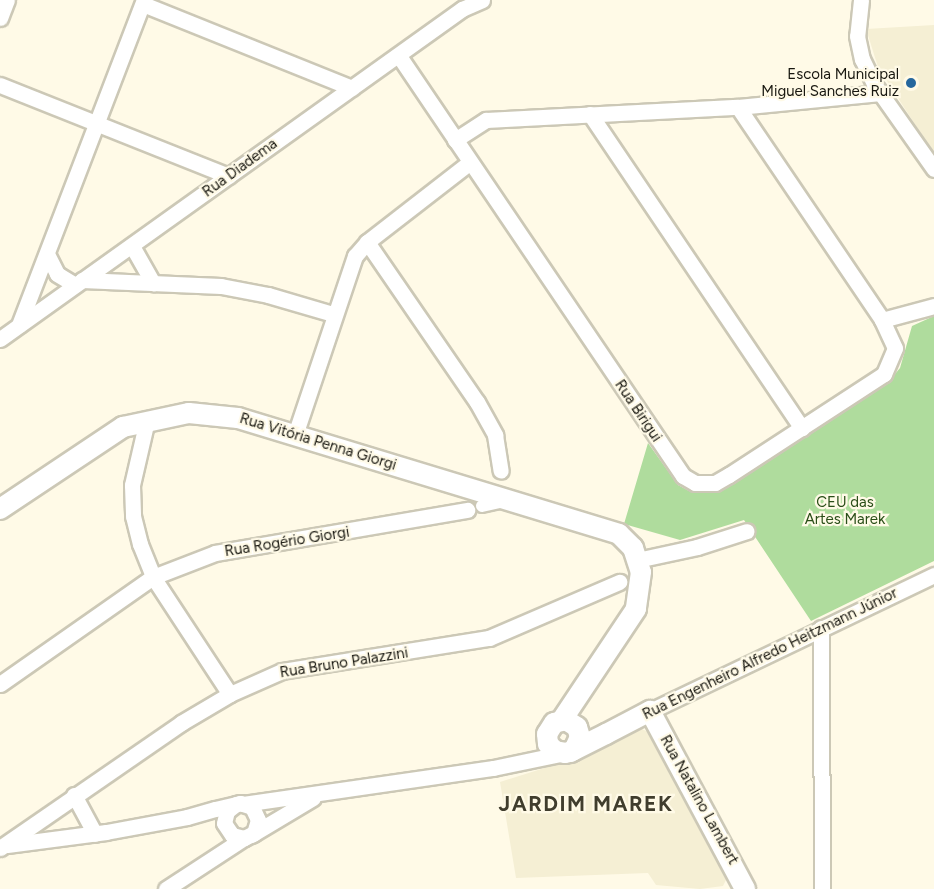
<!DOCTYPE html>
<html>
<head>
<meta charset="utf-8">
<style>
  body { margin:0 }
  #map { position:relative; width:934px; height:889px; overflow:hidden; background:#fffae7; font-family:Figtree,sans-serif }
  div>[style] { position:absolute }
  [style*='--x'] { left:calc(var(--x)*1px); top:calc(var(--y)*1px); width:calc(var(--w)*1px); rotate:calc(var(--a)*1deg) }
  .built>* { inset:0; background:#f5efd4 }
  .green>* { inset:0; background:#afdc9d }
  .roads { filter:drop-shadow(2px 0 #ccc8b6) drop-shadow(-2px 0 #ccc8b6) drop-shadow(0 2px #ccc8b6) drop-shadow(0 -2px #ccc8b6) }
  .pedestrian>* { height:12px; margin:-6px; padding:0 6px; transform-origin:6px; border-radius:6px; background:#fff }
  .minor>* { height:15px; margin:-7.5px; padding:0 7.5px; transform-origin:7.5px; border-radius:7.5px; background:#fff }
  .tertiary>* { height:20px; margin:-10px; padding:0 10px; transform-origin:10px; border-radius:10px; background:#fff }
  .dots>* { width:16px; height:16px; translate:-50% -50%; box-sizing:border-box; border:3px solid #fffae7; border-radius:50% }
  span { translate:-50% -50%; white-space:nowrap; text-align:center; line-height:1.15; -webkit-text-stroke:4.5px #fffae7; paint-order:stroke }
  .poi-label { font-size:15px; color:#181710 }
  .right { translate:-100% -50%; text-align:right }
  .street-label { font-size:15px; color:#181710 }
  .park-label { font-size:15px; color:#2a4e18 }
  .district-label { font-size:21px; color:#403d2d; font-weight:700; letter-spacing:1.5px }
</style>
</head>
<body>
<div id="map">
  <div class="built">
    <div style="clip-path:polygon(934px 25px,934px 154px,878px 67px,866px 29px)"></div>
    <div style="clip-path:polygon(640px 728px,650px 733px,725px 869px,727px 878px,723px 886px,700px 889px,656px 885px,648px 873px,516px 878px,500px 782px,576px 758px)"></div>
  </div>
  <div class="green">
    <div style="clip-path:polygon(934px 316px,934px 561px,811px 621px,744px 520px,680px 540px,624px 524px,648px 443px,678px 485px,691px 492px,722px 490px,890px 380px,900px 368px,912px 326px)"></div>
  </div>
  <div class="roads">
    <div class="pedestrian">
      <div style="--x:482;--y:506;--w:23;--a:-13"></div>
    </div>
    <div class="minor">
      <div style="--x:861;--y:0;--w:36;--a:96"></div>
      <div style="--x:857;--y:36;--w:24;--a:78"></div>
      <div style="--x:862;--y:59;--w:28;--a:64"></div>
      <div style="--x:874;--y:84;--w:104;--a:54.8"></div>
      <div style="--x:143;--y:4;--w:225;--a:21.9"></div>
      <div style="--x:0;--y:18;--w:19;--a:-69"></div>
      <div style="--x:399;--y:56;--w:507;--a:55.93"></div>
      <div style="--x:683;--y:476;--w:14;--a:30"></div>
      <div style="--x:695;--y:483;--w:20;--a:0"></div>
      <div style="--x:715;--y:483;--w:16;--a:-30"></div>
      <div style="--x:729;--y:475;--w:185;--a:-33.1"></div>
      <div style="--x:884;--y:374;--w:28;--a:-67"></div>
      <div style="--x:895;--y:348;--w:31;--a:-115"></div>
      <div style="--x:882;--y:320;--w:54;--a:-15.1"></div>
      <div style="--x:0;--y:85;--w:246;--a:21.7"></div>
      <div style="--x:738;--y:107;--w:257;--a:55.9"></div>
      <div style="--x:590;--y:114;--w:379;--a:56"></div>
      <div style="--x:455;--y:140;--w:37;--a:-33"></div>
      <div style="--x:486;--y:120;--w:252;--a:-3"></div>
      <div style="--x:738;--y:107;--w:143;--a:-5.6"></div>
      <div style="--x:367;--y:242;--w:194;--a:55.5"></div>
      <div style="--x:477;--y:402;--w:38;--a:61"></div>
      <div style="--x:495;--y:435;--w:36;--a:81"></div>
      <div style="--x:132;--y:246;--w:43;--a:60.4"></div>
      <div style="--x:47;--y:254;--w:22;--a:63"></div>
      <div style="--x:57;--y:274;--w:21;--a:31"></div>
      <div style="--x:82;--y:280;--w:139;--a:2.5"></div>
      <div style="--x:221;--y:286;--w:48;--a:10.8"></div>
      <div style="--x:268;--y:295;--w:68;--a:16.3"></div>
      <div style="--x:19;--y:325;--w:348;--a:-69"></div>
      <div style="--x:0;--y:339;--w:568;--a:-35.54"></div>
      <div style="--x:462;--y:9;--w:22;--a:-24"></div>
      <div style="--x:147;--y:420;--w:67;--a:103"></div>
      <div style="--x:132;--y:485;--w:31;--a:88"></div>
      <div style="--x:133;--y:516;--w:29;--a:76"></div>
      <div style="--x:140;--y:544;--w:35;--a:68"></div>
      <div style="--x:153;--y:577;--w:140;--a:56.7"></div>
      <div style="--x:295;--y:435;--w:189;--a:-71.5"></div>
      <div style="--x:355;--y:256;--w:18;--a:-49"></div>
      <div style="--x:367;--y:242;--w:130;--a:-37.8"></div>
      <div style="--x:637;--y:560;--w:61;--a:-12.2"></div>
      <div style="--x:697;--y:547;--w:52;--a:-17.7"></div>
      <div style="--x:821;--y:628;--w:261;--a:89.8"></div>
      <div style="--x:0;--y:684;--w:187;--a:-35"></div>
      <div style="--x:153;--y:577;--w:66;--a:-21.2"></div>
      <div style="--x:215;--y:553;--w:256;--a:-9.7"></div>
      <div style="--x:650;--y:711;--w:315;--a:-25.6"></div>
      <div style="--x:74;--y:795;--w:44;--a:61.7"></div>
      <div style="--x:243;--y:804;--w:253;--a:-8.2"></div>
      <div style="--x:493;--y:768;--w:74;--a:-11.8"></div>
      <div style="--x:251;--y:835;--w:72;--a:-30.8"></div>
      <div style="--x:7;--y:845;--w:100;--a:-7.5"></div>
      <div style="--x:106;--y:832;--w:82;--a:-10.5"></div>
      <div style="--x:187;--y:817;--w:29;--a:-16"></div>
      <div style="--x:215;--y:809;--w:22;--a:-13"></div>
      <div style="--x:236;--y:804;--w:4;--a:-14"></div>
      <div style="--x:240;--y:803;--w:13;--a:18"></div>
      <div style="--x:252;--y:807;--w:14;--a:65"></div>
      <div style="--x:258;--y:820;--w:14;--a:107"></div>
      <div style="--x:254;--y:833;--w:11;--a:153"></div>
      <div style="--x:244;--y:838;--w:12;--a:-166"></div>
      <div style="--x:232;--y:835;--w:14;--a:-124"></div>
      <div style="--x:224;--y:823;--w:12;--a:-76"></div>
      <div style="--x:227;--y:811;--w:11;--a:-38"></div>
      <div style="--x:0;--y:848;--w:220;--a:-34.6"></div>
      <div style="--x:181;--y:723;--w:57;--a:-30.6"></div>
      <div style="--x:230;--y:694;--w:57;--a:-23.9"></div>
      <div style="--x:282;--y:671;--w:210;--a:-9.1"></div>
      <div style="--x:489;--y:638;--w:142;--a:-23.3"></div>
      <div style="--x:166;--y:889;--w:93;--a:-33.2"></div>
    </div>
    <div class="tertiary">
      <div style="--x:0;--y:509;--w:148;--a:-33.7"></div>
      <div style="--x:123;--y:427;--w:67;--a:-12"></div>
      <div style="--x:189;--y:413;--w:49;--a:5.8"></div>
      <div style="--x:238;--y:418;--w:398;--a:16.9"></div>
      <div style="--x:619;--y:534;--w:20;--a:45"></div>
      <div style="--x:633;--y:548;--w:25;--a:72"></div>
      <div style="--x:641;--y:572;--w:37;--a:98"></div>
      <div style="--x:636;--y:609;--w:133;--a:123.7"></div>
      <div style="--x:574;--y:750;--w:14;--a:-65"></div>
      <div style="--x:580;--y:737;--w:10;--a:-107"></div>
      <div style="--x:577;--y:727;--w:13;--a:-148"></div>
      <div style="--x:566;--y:720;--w:12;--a:166"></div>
      <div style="--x:554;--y:723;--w:13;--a:122"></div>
      <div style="--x:547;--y:734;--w:10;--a:84"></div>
      <div style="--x:548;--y:744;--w:10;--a:45"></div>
      <div style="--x:555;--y:751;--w:10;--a:11"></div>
      <div style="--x:565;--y:753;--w:5;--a:-11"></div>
      <div style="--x:570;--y:752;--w:40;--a:-26.6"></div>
      <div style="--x:606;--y:734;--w:50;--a:-27.6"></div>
      <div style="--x:650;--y:711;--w:202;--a:61.9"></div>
    </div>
  </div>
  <div class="dots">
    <div style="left:911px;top:83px;background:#26679d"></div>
  </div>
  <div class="poi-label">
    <span class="right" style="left:899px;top:83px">Escola Municipal<br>Miguel Sanches Ruiz</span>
  </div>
  <div class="street-label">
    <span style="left:240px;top:168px;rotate:-36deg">Rua Diadema</span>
    <span style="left:638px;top:411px;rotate:56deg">Rua Birigui</span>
    <span style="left:318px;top:442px;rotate:17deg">Rua Vitória Penna Giorgi</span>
    <span style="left:287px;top:542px;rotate:-9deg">Rua Rogério Giorgi</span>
    <span style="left:770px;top:654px;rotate:-26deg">Rua Engenheiro Alfredo Heitzmann Júnior</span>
    <span style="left:344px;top:663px;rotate:-9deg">Rua Bruno Palazzini</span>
    <span style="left:699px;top:800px;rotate:61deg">Rua Natalino Lambert</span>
  </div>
  <div class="park-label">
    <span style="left:845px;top:511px">CEU das<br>Artes Marek</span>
  </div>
  <div class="district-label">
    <span style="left:586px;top:804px">JARDIM MAREK</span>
  </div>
</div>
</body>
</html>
